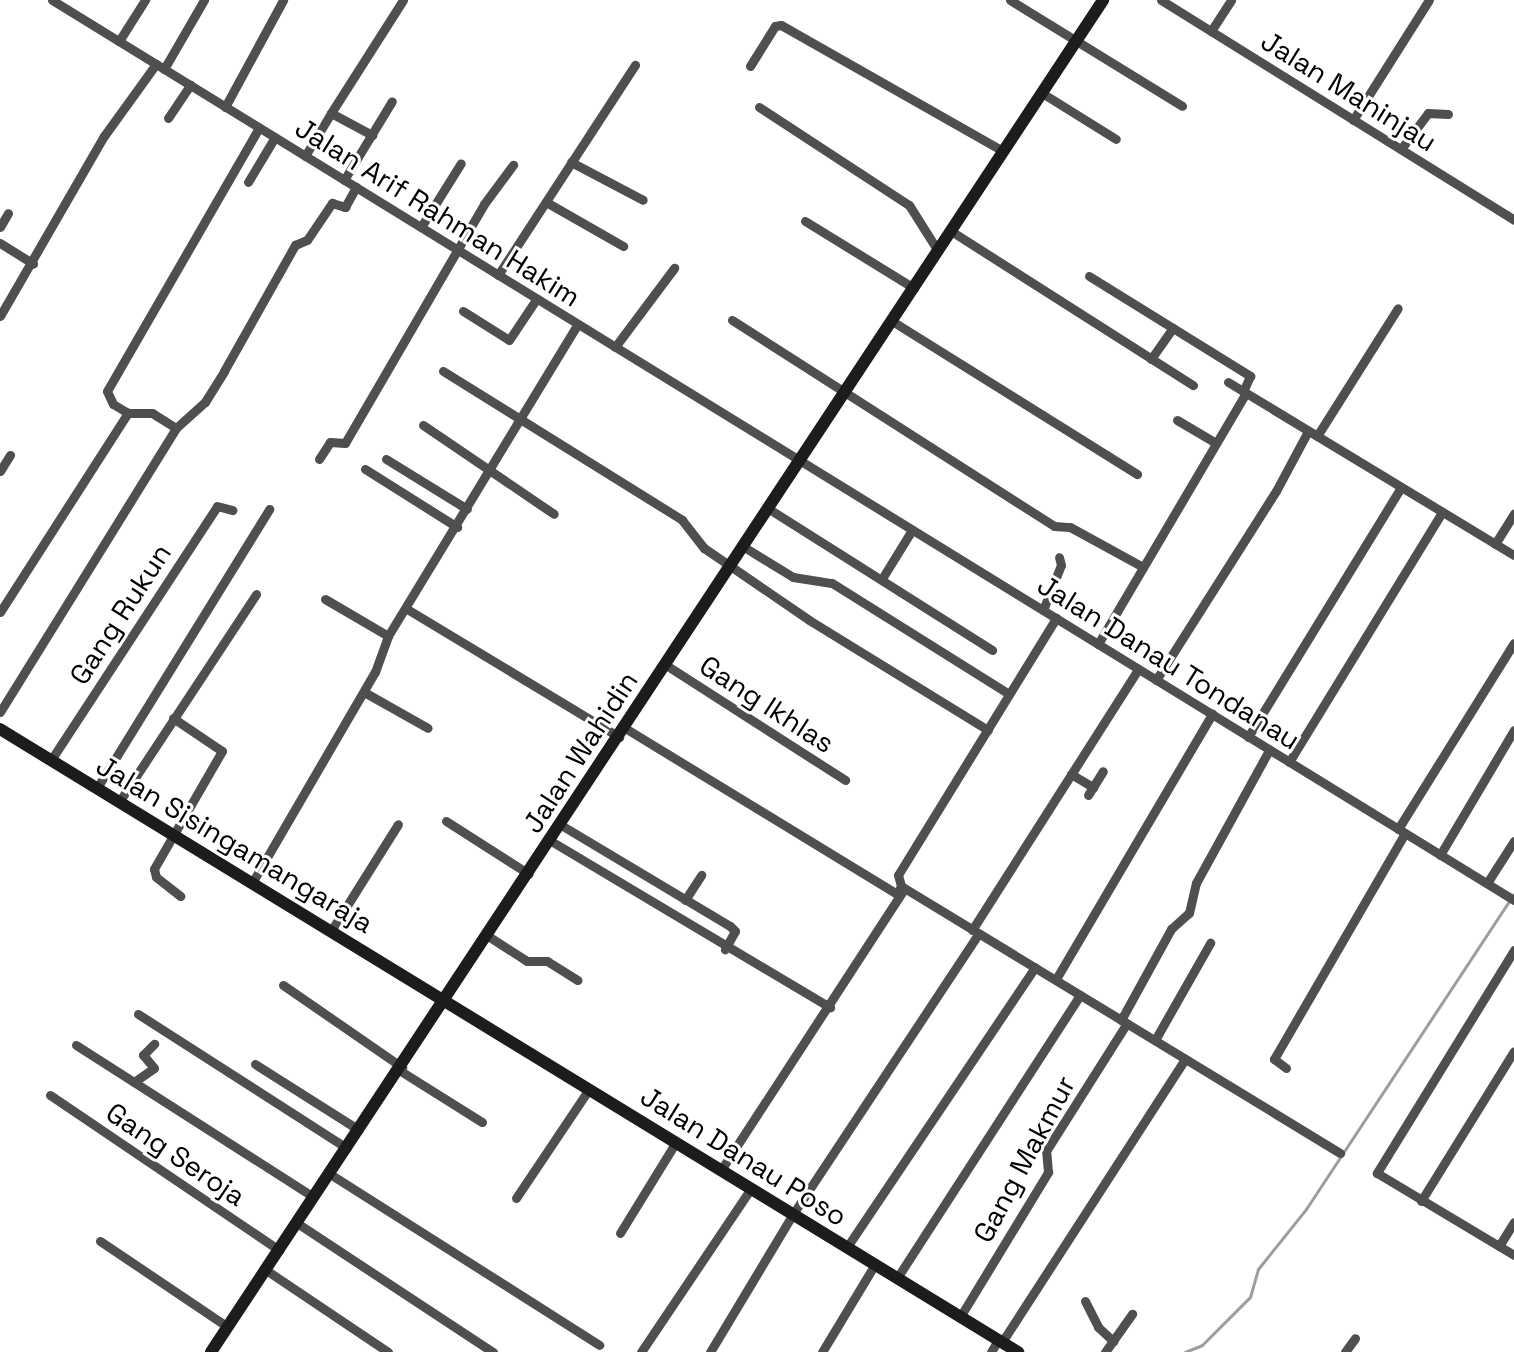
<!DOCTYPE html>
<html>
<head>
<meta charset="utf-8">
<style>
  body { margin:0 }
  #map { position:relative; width:1514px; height:1352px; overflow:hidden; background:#fff; font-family:"Space Grotesk",sans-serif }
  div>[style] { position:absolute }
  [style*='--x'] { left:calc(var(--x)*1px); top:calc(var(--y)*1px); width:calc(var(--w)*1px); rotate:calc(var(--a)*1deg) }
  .stream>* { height:3px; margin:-1.5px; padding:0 1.5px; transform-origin:1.5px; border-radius:1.5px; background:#9d9d9d }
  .street>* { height:9px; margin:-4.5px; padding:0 4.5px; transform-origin:4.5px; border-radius:4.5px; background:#4f4f4f }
  .secondary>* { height:12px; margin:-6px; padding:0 6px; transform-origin:6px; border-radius:6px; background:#1c1c1c }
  span { translate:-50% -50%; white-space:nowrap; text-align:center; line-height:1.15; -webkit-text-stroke:6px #fff; paint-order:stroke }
  .street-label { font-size:28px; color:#000 }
</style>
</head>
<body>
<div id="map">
  <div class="stream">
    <div style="--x:1185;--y:1352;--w:18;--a:-22"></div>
    <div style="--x:1202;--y:1345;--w:68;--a:-45"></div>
    <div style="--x:1250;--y:1297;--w:29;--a:-74"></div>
    <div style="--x:1258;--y:1269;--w:77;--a:-51.3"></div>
    <div style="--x:1306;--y:1209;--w:377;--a:-56.6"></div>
  </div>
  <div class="street">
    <div style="--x:52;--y:0;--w:1717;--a:31.62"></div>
    <div style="--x:1010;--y:0;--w:202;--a:31.6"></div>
    <div style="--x:1161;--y:0;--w:416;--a:31.9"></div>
    <div style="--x:1211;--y:31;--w:37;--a:-57"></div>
    <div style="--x:119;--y:41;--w:49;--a:-57.6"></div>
    <div style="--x:750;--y:66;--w:47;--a:-58"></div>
    <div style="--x:775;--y:26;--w:6;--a:-9"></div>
    <div style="--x:781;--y:25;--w:255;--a:29.6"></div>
    <div style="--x:164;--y:69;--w:80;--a:-59.9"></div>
    <div style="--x:1042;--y:93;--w:87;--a:31.9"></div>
    <div style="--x:225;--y:107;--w:122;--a:-61.5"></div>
    <div style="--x:759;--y:107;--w:179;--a:33.2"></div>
    <div style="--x:909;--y:205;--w:54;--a:57.8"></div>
    <div style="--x:331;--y:113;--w:134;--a:-57.5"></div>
    <div style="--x:168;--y:118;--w:40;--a:-56"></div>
    <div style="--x:1353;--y:120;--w:142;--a:-57.7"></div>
    <div style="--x:1401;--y:149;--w:45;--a:-53.1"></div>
    <div style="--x:1428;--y:113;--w:20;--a:3"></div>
    <div style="--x:305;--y:156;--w:50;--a:-58.8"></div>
    <div style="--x:331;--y:113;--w:47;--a:28.2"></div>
    <div style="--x:571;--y:162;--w:81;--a:27.8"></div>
    <div style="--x:344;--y:180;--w:92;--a:-58.7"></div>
    <div style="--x:248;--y:182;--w:52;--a:-59"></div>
    <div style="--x:546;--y:202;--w:89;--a:29.7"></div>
    <div style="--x:805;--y:221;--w:128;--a:31.6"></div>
    <div style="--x:0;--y:227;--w:16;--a:-60"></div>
    <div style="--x:421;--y:227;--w:75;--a:-58"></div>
    <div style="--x:951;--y:231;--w:287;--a:32.5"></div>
    <div style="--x:0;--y:243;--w:39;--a:32"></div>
    <div style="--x:498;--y:275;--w:251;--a:-56.9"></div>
    <div style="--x:1089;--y:276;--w:190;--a:31.8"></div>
    <div style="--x:1250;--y:376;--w:17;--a:114"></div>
    <div style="--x:463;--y:311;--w:54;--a:32.2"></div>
    <div style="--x:509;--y:340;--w:50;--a:-56.3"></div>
    <div style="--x:0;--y:316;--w:208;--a:-60"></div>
    <div style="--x:104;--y:136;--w:89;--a:-54.2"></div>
    <div style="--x:732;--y:320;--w:382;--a:32.6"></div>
    <div style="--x:1054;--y:526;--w:16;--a:4"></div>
    <div style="--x:1070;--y:527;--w:83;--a:28.7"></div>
    <div style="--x:892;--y:321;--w:289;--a:32"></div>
    <div style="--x:615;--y:347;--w:99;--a:-53.2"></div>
    <div style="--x:1151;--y:359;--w:38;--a:-55"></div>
    <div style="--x:443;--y:371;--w:282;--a:31.9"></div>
    <div style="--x:682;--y:520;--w:36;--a:52"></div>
    <div style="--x:704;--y:548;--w:127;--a:34.4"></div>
    <div style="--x:809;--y:620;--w:210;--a:31.6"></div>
    <div style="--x:1228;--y:382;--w:334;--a:31.2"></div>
    <div style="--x:1177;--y:420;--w:45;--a:30.5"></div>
    <div style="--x:423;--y:425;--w:158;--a:34.2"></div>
    <div style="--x:176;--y:428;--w:28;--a:-148"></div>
    <div style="--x:152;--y:413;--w:24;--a:180"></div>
    <div style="--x:128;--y:413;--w:17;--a:-149"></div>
    <div style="--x:113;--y:404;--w:14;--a:-115"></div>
    <div style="--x:107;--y:391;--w:304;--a:-60"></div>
    <div style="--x:1317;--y:436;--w:151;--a:-57.7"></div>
    <div style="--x:319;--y:459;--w:20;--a:-57"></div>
    <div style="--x:330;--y:442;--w:15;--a:4"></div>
    <div style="--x:345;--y:443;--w:276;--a:-59.8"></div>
    <div style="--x:484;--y:204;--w:49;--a:-53.4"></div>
    <div style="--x:386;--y:459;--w:95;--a:31.7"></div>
    <div style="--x:365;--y:469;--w:109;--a:32.2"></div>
    <div style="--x:0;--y:471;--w:19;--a:-58"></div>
    <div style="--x:769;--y:509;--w:264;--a:32.3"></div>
    <div style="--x:1495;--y:544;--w:36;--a:-58"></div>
    <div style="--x:744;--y:547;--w:57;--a:31.5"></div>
    <div style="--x:793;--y:577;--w:39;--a:9"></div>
    <div style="--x:832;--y:583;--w:209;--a:32.1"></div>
    <div style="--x:883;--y:577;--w:55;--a:-58.3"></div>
    <div style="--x:325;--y:599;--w:73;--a:30.4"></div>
    <div style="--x:407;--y:609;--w:248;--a:31.1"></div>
    <div style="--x:1043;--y:610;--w:48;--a:-68.2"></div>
    <div style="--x:1061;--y:565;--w:8;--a:-104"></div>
    <div style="--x:0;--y:612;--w:237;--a:-57.3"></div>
    <div style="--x:1098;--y:644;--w:291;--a:-59.5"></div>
    <div style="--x:666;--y:665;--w:213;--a:32.7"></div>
    <div style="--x:1156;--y:680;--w:224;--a:-57.6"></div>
    <div style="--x:1276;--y:491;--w:68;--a:-61.9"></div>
    <div style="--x:364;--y:692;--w:73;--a:29.4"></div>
    <div style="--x:0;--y:712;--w:334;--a:-58.2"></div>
    <div style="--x:176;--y:428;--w:39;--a:-42"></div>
    <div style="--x:205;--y:402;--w:36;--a:-58"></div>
    <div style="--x:224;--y:371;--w:145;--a:-60.6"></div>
    <div style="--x:295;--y:245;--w:13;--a:-23"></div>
    <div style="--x:307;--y:240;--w:45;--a:-56"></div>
    <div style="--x:332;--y:203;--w:14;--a:17"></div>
    <div style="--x:345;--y:207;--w:23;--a:-61"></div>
    <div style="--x:173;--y:718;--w:59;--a:34"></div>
    <div style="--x:222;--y:751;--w:136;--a:120"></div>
    <div style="--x:154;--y:869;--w:8;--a:76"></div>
    <div style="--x:156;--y:877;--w:31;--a:38"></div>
    <div style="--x:625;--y:728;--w:319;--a:31.4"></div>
    <div style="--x:897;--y:894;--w:9;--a:-63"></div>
    <div style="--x:901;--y:886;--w:514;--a:31.31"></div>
    <div style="--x:1248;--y:737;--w:293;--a:-58.5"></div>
    <div style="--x:51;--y:760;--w:303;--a:-56.8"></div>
    <div style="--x:217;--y:506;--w:16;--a:15"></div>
    <div style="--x:1289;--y:762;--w:293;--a:-58.5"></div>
    <div style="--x:1071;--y:774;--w:26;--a:31"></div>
    <div style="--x:97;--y:788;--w:328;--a:-58.3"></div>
    <div style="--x:1088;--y:795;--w:28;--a:-58"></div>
    <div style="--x:119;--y:802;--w:249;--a:-56.6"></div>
    <div style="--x:446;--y:821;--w:98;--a:32.6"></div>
    <div style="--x:561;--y:825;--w:197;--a:30.9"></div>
    <div style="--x:730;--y:926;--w:7;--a:45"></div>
    <div style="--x:735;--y:931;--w:21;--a:119"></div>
    <div style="--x:1398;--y:829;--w:219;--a:-58.1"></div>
    <div style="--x:551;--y:841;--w:325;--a:30.8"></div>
    <div style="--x:1440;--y:855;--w:145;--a:-59.4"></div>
    <div style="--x:252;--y:883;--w:244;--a:-59.8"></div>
    <div style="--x:375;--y:672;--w:38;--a:-70"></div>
    <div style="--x:388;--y:636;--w:365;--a:-58.7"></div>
    <div style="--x:1487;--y:883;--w:50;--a:-57.3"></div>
    <div style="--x:901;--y:886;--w:11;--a:-105"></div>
    <div style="--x:898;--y:875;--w:302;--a:-58.4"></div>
    <div style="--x:685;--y:900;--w:30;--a:-57"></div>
    <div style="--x:972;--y:930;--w:309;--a:-57.5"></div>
    <div style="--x:331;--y:931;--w:126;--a:-57.9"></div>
    <div style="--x:488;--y:936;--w:46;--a:32.7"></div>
    <div style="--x:527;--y:961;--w:20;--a:0"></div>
    <div style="--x:547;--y:961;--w:36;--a:32"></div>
    <div style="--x:1514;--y:950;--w:262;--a:121.6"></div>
    <div style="--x:1377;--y:1173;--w:160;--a:30.9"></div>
    <div style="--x:1056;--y:979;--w:308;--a:-59.5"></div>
    <div style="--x:283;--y:985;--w:145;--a:34.6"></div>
    <div style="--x:138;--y:1014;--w:248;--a:32.7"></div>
    <div style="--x:1121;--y:1020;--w:104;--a:-61.2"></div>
    <div style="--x:1171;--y:929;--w:24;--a:-42"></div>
    <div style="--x:1189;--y:913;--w:31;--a:-77"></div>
    <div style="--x:1196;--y:883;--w:152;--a:-61.2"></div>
    <div style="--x:1155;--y:1040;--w:112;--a:-60.4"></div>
    <div style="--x:76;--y:1045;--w:282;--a:32.6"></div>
    <div style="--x:255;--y:1064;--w:123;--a:32.4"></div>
    <div style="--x:1286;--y:1068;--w:15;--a:-143"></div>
    <div style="--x:1274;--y:1059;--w:261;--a:-59.9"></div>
    <div style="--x:399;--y:1070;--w:98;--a:32.1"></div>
    <div style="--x:134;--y:1082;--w:24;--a:-35"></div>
    <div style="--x:154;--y:1068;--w:17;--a:-130"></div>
    <div style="--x:143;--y:1055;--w:16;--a:-45"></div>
    <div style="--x:50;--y:1095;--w:277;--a:34.1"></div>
    <div style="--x:721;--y:1170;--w:333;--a:-56.9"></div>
    <div style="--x:330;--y:1174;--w:319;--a:32.4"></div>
    <div style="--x:516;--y:1198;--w:131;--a:-56.2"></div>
    <div style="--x:1421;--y:1201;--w:176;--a:-58.2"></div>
    <div style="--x:297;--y:1223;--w:235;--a:33.4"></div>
    <div style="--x:620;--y:1233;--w:107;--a:-58.4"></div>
    <div style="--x:100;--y:1241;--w:154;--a:33.9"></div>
    <div style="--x:1499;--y:1246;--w:28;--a:-58"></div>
    <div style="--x:847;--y:1247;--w:337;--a:-56.1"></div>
    <div style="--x:266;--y:1270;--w:147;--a:33.9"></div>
    <div style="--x:897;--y:1278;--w:337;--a:-57.1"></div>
    <div style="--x:1085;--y:1301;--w:29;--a:63"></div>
    <div style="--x:1098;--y:1327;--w:21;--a:43"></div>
    <div style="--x:960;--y:1317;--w:170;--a:-58.7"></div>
    <div style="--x:1048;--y:1172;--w:21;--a:-95"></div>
    <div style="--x:1046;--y:1151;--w:151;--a:-57.7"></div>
    <div style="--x:1002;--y:1342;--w:337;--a:-57.1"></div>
    <div style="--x:641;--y:1352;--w:197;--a:-56.1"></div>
    <div style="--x:710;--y:1352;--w:161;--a:-59"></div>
    <div style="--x:793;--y:1214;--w:336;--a:-56.5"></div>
    <div style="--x:822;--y:1352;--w:103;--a:-58.9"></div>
    <div style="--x:991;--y:1352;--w:14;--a:-60"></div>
    <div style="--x:1105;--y:1352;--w:47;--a:-54.6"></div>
    <div style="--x:1345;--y:1352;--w:17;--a:-54"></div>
  </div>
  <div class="secondary">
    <div style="--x:0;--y:729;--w:1194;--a:31.47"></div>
    <div style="--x:211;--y:1352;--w:1620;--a:-56.58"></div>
  </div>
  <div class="street-label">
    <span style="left:1349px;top:91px;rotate:32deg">Jalan Maninjau</span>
    <span style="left:438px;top:212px;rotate:32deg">Jalan Arif Rahman Hakim</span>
    <span style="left:120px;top:614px;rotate:-57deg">Gang Rukun</span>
    <span style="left:1169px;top:662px;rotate:32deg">Jalan Danau Tondanau</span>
    <span style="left:767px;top:704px;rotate:33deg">Gang Ikhlas</span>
    <span style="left:580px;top:752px;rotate:-57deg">Jalan Wahidin</span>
    <span style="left:235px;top:844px;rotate:31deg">Jalan Sisingamangaraja</span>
    <span style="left:176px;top:1154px;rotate:34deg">Gang Seroja</span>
    <span style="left:744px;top:1156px;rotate:32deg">Jalan Danau Poso</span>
    <span style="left:1024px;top:1159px;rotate:-62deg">Gang Makmur</span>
  </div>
</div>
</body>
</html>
